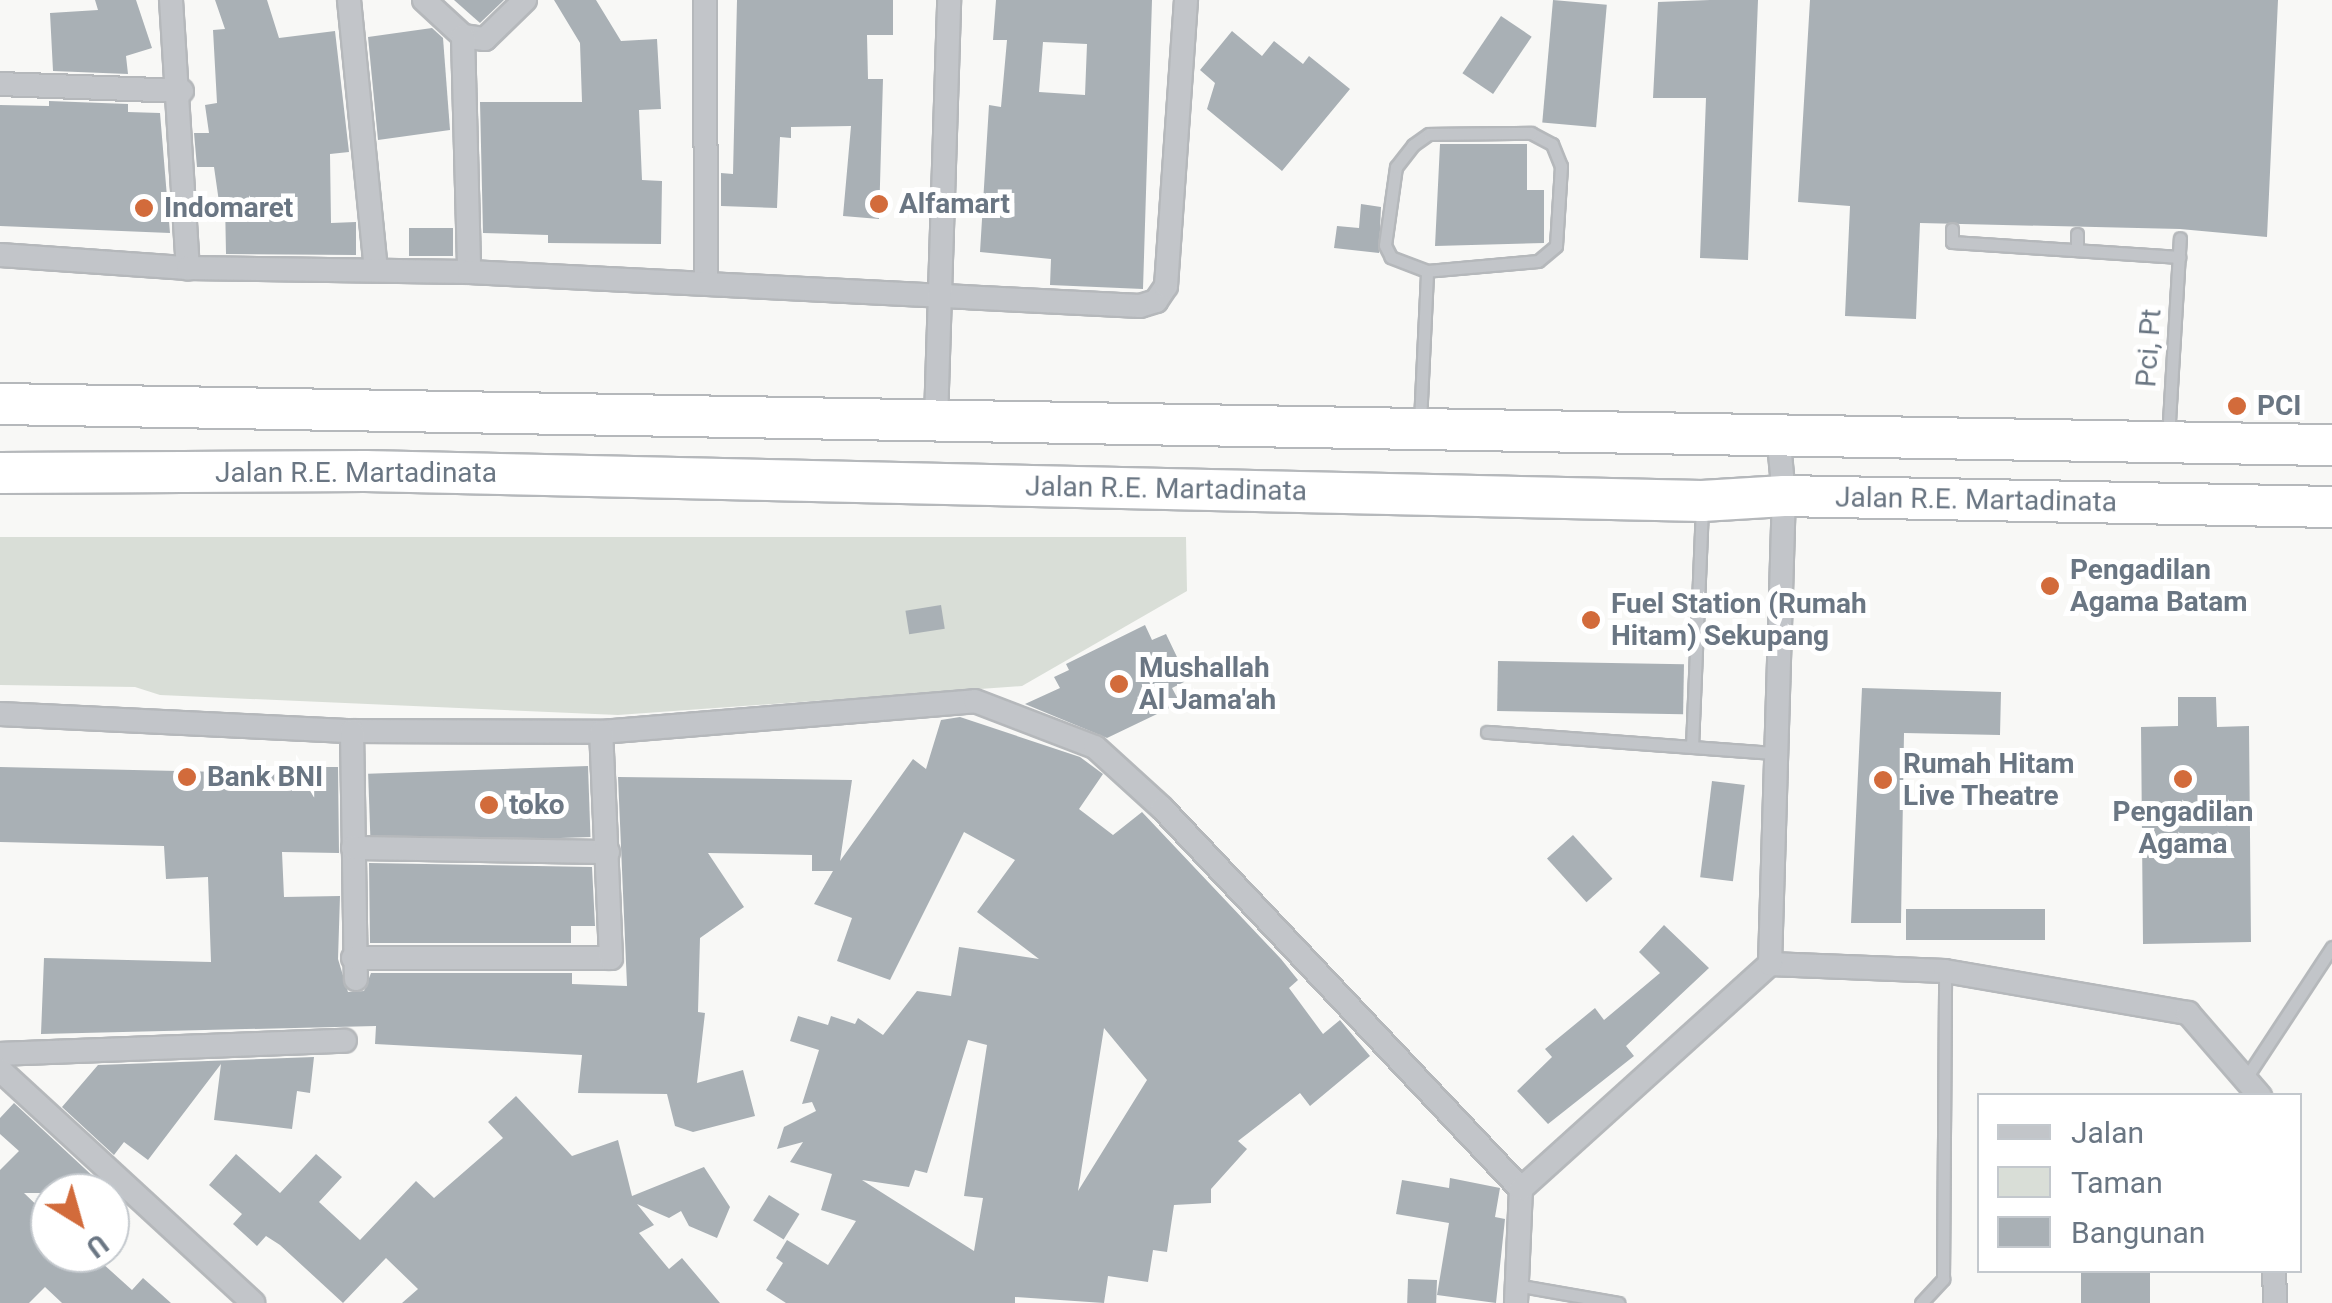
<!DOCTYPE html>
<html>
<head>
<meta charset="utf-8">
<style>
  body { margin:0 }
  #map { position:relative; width:2332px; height:1303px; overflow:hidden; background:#f8f8f6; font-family:Roboto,sans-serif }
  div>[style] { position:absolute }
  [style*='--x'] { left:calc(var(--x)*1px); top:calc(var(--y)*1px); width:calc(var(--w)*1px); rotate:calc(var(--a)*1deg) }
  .green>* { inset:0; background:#d9ded7 }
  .building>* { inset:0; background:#a9b0b5; transform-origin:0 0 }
  .roads { filter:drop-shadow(2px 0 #b5b8bb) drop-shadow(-2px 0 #b5b8bb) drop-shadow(0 2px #b5b8bb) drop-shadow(0 -2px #b5b8bb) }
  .service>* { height:11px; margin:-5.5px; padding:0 5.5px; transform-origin:5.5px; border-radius:5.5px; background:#c2c5c9 }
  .minor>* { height:22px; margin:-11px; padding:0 11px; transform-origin:11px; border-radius:11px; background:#c2c5c9 }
  .trunk>* { height:40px; margin:-20px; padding:0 20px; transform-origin:20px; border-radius:20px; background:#fff }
  .dots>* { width:28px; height:28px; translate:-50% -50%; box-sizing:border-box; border:5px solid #fff; border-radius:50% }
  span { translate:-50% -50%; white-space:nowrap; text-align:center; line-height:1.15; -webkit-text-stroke:10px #fff; paint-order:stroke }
  .poi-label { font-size:28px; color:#6a7683; font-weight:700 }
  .left { translate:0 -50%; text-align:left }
  .street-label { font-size:28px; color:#6a7683 }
  .legend { position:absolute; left:1977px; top:1093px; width:325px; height:180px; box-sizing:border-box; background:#fff; border:2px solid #c3c8cd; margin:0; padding:12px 18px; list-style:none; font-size:30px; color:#6a7683 }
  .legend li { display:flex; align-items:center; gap:20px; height:50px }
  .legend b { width:50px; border:2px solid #c3c8cd }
  .north { position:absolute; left:30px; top:1173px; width:100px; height:100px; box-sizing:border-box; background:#fff; border:2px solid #c3c8cd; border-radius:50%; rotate:143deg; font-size:28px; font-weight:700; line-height:40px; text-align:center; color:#6a7683 }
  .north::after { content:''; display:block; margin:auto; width:35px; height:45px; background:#d26b3b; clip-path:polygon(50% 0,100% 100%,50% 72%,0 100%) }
</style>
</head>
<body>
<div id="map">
  <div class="green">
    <div style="clip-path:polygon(0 537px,1186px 537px,1187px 591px,1022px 686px,618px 715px,160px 695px,135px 687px,0 685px)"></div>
  </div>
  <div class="building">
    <div style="clip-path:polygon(95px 0,136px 0,152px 48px,126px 56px,128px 74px,53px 71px,50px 13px,98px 10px)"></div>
    <div style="clip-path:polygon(215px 0,267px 0,279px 38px,335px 31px,349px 152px,330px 154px,331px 223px,356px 222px,356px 255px,226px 254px,225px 201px,219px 202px,214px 167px,197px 167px,194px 133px,209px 133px,205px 105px,217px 103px,213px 30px,225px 29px)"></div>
    <div style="clip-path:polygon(454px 0,504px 0,480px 23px)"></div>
    <div style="clip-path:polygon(554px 0,596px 0,621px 41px,657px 39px,661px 109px,639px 110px,642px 180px,662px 181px,661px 244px,548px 243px,548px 235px,483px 233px,480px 102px,582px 102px,580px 43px)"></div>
    <div style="clip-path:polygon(737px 0,893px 0,893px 35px,867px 35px,868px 79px,883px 79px,879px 219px,843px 216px,851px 126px,791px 127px,791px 138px,780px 137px,777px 208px,721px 206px,721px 173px,733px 174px)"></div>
    <div style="clip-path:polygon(evenodd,996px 0,1152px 0,1143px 289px,1050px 285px,1051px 259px,980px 252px,989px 105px,1001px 107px,1007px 40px,993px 40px,996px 0,1043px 42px,1087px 44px,1085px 95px,1039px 92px,1043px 42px)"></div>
    <div style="left:1553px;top:0;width:54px;height:123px;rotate:5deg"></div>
    <div style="clip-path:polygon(1710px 0,1758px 0,1748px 260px,1700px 258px,1706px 98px,1653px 98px,1658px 2px)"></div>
    <div style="clip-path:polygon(1810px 0,2278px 0,2267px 237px,2180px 229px,1920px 223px,1916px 319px,1845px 316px,1850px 206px,1798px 202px)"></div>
    <div style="left:1501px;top:16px;width:37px;height:69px;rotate:34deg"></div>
    <div style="clip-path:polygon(432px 28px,443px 38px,450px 130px,378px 140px,368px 37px)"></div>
    <div style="clip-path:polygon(1232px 31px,1262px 56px,1274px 41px,1303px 64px,1309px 56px,1350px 89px,1282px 171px,1207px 109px,1215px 83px,1200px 70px)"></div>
    <div style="clip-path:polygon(49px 101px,128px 104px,128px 112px,160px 113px,170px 233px,0 226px,0 105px,49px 106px)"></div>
    <div style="clip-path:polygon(1440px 144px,1527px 144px,1527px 190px,1544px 190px,1544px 243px,1435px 246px)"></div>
    <div style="clip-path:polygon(1361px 204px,1381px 207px,1379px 253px,1334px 248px,1337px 226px,1359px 228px)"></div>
    <div style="left:409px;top:228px;width:44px;height:28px"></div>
    <div style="left:941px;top:605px;width:24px;height:36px;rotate:81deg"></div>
    <div style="clip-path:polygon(1145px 625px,1152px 640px,1166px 634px,1188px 680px,1172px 688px,1180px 703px,1107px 738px,1025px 704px,1060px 688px,1054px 677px,1069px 670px,1066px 664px)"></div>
    <div style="left:1498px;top:661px;width:186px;height:50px;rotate:1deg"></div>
    <div style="clip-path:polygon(1862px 688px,2001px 692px,2000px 735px,1904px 733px,1901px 923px,1851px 923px)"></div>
    <div style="clip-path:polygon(2178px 697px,2216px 697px,2217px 727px,2249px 726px,2251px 942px,2143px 944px,2141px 727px,2178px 726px)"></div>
    <div style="clip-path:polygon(evenodd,960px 717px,1080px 757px,1103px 774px,1079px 809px,1113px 835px,1142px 812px,1281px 959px,1298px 980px,1289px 988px,1323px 1034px,1340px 1020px,1370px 1056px,1310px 1106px,1300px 1093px,1238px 1141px,1247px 1149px,1211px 1189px,1211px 1203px,1174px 1205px,1167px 1252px,1153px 1250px,1148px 1282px,1108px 1276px,1104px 1303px,1015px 1297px,1015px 1303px,786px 1303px,766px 1290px,783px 1263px,776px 1258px,787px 1240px,828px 1265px,856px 1221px,821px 1210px,832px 1174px,790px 1162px,803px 1142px,777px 1149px,784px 1127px,816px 1111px,812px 1102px,802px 1104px,819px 1050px,790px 1041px,798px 1016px,828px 1025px,831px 1016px,855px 1024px,858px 1018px,883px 1035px,917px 991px,951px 996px,959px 947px,1039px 959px,977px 912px,1015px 860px,964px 832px,890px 980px,837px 961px,852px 918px,814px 904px,833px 871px,812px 871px,812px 855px,708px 853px,744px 907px,700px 938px,698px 1012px,705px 1013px,697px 1083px,743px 1070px,755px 1116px,693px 1132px,675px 1126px,667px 1094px,578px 1093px,582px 1055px,375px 1044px,376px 1026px,41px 1034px,44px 958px,211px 962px,208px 877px,166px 879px,164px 846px,0 842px,0 767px,313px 774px,314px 767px,338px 767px,339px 853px,282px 852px,284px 897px,340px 896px,338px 959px,348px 992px,364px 991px,371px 973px,572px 973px,572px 984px,627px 986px,618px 777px,852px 780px,840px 861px,913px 759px,926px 769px,941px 720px,960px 717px,1104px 1028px,1147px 1080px,1078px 1191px,1104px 1028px,960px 717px,968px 1040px,987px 1045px,964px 1196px,983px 1198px,974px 1251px,862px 1180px,909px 1187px,915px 1170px,927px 1173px,968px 1040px)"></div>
    <div style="left:588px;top:766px;width:71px;height:220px;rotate:88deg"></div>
    <div style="left:1712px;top:781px;width:33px;height:97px;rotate:7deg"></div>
    <div style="left:1573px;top:835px;width:59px;height:35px;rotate:48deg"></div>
    <div style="clip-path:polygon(369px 863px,592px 867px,595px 926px,571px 926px,571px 943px,370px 943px)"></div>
    <div style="left:1906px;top:909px;width:139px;height:31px"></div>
    <div style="clip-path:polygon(1664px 925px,1709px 968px,1626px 1046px,1634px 1056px,1548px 1124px,1517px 1091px,1552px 1057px,1545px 1049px,1595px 1008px,1604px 1020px,1660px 973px,1639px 952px)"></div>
    <div style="clip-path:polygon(314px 1057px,310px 1093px,297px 1091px,292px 1129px,214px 1120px,221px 1064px,148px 1160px,124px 1142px,114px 1155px,62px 1107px,98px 1065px)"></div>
    <div style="clip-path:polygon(516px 1096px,572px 1156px,618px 1140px,632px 1196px,704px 1167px,730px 1207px,717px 1238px,689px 1226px,681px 1211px,669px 1218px,637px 1204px,654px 1225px,639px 1233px,669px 1269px,682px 1258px,720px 1303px,402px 1303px,418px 1289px,386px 1258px,343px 1303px,280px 1245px,266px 1236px,257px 1246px,233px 1224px,242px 1214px,209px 1185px,236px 1154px,280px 1193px,316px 1154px,342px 1177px,319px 1202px,360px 1240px,416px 1181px,434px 1198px,503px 1138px,488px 1122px)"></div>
    <div style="clip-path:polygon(14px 1103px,111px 1193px,24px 1193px,50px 1218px,50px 1253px,91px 1253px,132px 1290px,143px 1278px,171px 1303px,62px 1303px,45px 1287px,29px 1303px,0 1303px,0 1170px,19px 1151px,0 1134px,0 1118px)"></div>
    <div style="clip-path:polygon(1450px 1178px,1500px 1188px,1495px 1217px,1505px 1219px,1496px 1303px,1437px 1295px,1449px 1223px,1396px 1214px,1402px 1180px,1449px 1188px)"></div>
    <div style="left:769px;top:1195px;width:36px;height:30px;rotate:32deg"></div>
    <div style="left:2081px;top:1270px;width:69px;height:33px"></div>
    <div style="left:1408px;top:1279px;width:29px;height:24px;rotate:2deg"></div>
  </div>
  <div class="roads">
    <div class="service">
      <div style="--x:1531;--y:133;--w:24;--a:28"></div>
      <div style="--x:1552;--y:144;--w:24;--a:68"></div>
      <div style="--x:1561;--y:166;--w:80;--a:93.6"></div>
      <div style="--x:1556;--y:246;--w:23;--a:140"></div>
      <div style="--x:1538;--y:261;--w:111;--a:174.9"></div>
      <div style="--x:1427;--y:271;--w:39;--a:-159"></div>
      <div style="--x:1391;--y:257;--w:13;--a:-117"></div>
      <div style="--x:1385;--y:245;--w:79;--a:-82"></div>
      <div style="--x:1396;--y:167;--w:28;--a:-52"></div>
      <div style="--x:1413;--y:145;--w:19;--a:-35"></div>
      <div style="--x:1429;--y:134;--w:102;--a:-0.6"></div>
      <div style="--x:1952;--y:229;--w:13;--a:90"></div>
      <div style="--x:1952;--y:242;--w:228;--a:3.8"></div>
      <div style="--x:2077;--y:249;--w:15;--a:-90"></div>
      <div style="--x:1420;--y:422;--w:151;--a:-87.3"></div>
      <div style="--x:2168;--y:438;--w:200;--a:-86.6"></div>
      <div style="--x:1487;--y:732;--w:285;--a:4.2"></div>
      <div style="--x:1692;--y:746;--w:236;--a:-87.6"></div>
      <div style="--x:2248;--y:1075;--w:153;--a:-56.7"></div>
      <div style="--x:1516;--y:1285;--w:104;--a:10"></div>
      <div style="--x:1921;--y:1303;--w:33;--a:-47"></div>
      <div style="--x:1943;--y:1279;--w:308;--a:-89.6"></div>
    </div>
    <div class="minor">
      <div style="--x:171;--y:0;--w:269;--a:86.4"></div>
      <div style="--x:349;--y:0;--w:270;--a:84.3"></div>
      <div style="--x:424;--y:0;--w:53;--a:42.7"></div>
      <div style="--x:463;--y:36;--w:22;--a:8"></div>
      <div style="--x:485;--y:39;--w:56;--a:-44.3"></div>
      <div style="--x:705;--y:0;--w:282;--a:89.8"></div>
      <div style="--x:463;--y:36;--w:236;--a:88.5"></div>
      <div style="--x:0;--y:84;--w:182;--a:2.2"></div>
      <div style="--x:0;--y:255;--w:188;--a:4"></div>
      <div style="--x:188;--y:268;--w:281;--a:0.8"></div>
      <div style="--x:469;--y:272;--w:672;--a:2.9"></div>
      <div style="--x:1140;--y:306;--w:17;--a:-17"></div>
      <div style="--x:1156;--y:301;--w:18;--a:-56"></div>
      <div style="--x:1166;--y:286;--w:287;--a:-86"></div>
      <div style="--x:936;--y:420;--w:420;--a:-88.2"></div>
      <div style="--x:0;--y:714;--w:352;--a:2.8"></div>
      <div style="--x:352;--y:731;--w:249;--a:0.2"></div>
      <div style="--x:601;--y:732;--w:375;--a:-4.7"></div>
      <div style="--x:975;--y:701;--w:129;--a:21"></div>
      <div style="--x:1095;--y:747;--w:91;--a:42.3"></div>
      <div style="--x:1162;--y:808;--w:523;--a:46.7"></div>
      <div style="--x:352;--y:731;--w:248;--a:89.1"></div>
      <div style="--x:353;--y:848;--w:255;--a:0.9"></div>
      <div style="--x:353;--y:958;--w:258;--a:0"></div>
      <div style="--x:611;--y:958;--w:226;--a:-92.5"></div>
      <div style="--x:1770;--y:964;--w:175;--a:2.3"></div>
      <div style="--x:1945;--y:971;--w:247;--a:9.8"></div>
      <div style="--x:2188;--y:1013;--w:110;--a:49.1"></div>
      <div style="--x:0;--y:1054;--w:345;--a:-2.2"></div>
      <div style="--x:0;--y:1070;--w:344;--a:42.6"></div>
      <div style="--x:2274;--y:1270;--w:33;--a:88"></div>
      <div style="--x:1516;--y:1303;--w:114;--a:-87.5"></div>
      <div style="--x:1521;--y:1189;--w:336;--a:-42.1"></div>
      <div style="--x:1770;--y:964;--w:468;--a:-88.3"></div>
      <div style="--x:1784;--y:496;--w:63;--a:-95.4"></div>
    </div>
    <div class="trunk">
      <div style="--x:0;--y:404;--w:2332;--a:1.01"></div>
      <div style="--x:0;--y:473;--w:365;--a:-0.3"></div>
      <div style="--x:365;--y:471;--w:1337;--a:1.29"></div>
      <div style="--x:1702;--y:501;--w:82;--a:-3.5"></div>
      <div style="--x:1784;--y:496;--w:548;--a:1.15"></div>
    </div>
  </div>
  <div class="dots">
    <div style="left:879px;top:204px;background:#d26b3b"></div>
    <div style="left:144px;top:208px;background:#d26b3b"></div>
    <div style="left:2237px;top:406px;background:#d26b3b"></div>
    <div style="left:2050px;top:586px;background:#d26b3b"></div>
    <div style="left:1591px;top:620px;background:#d26b3b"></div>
    <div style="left:1119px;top:684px;background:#d26b3b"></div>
    <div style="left:187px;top:777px;background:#d26b3b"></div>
    <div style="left:2183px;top:779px;background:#d26b3b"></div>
    <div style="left:1883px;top:780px;background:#d26b3b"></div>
    <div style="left:489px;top:805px;background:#d26b3b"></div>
  </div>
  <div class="poi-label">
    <span class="left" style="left:899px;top:204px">Alfamart</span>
    <span class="left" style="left:164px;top:208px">Indomaret</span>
    <span class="left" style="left:2257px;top:406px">PCI</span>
    <span class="left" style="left:2070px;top:586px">Pengadilan<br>Agama Batam</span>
    <span class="left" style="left:1611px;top:620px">Fuel Station (Rumah<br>Hitam) Sekupang</span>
    <span class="left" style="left:1139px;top:684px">Mushallah<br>Al Jama'ah</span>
    <span class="left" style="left:1903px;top:780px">Rumah Hitam<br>Live Theatre</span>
    <span class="left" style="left:207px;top:777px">Bank BNI</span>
    <span class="left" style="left:509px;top:805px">toko</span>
    <span style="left:2183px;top:828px">Pengadilan<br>Agama</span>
  </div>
  <div class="street-label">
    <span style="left:2149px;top:348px;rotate:-86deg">Pci, Pt</span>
    <span style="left:356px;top:473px">Jalan R.E. Martadinata</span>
    <span style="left:1166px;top:489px;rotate:1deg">Jalan R.E. Martadinata</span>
    <span style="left:1976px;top:500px;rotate:1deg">Jalan R.E. Martadinata</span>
  </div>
  <ul class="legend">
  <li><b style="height:12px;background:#c2c5c9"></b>Jalan</li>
  <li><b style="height:28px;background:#d9ded7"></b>Taman</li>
  <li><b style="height:28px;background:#a9b0b5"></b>Bangunan</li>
  </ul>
  <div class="north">U</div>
</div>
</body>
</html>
